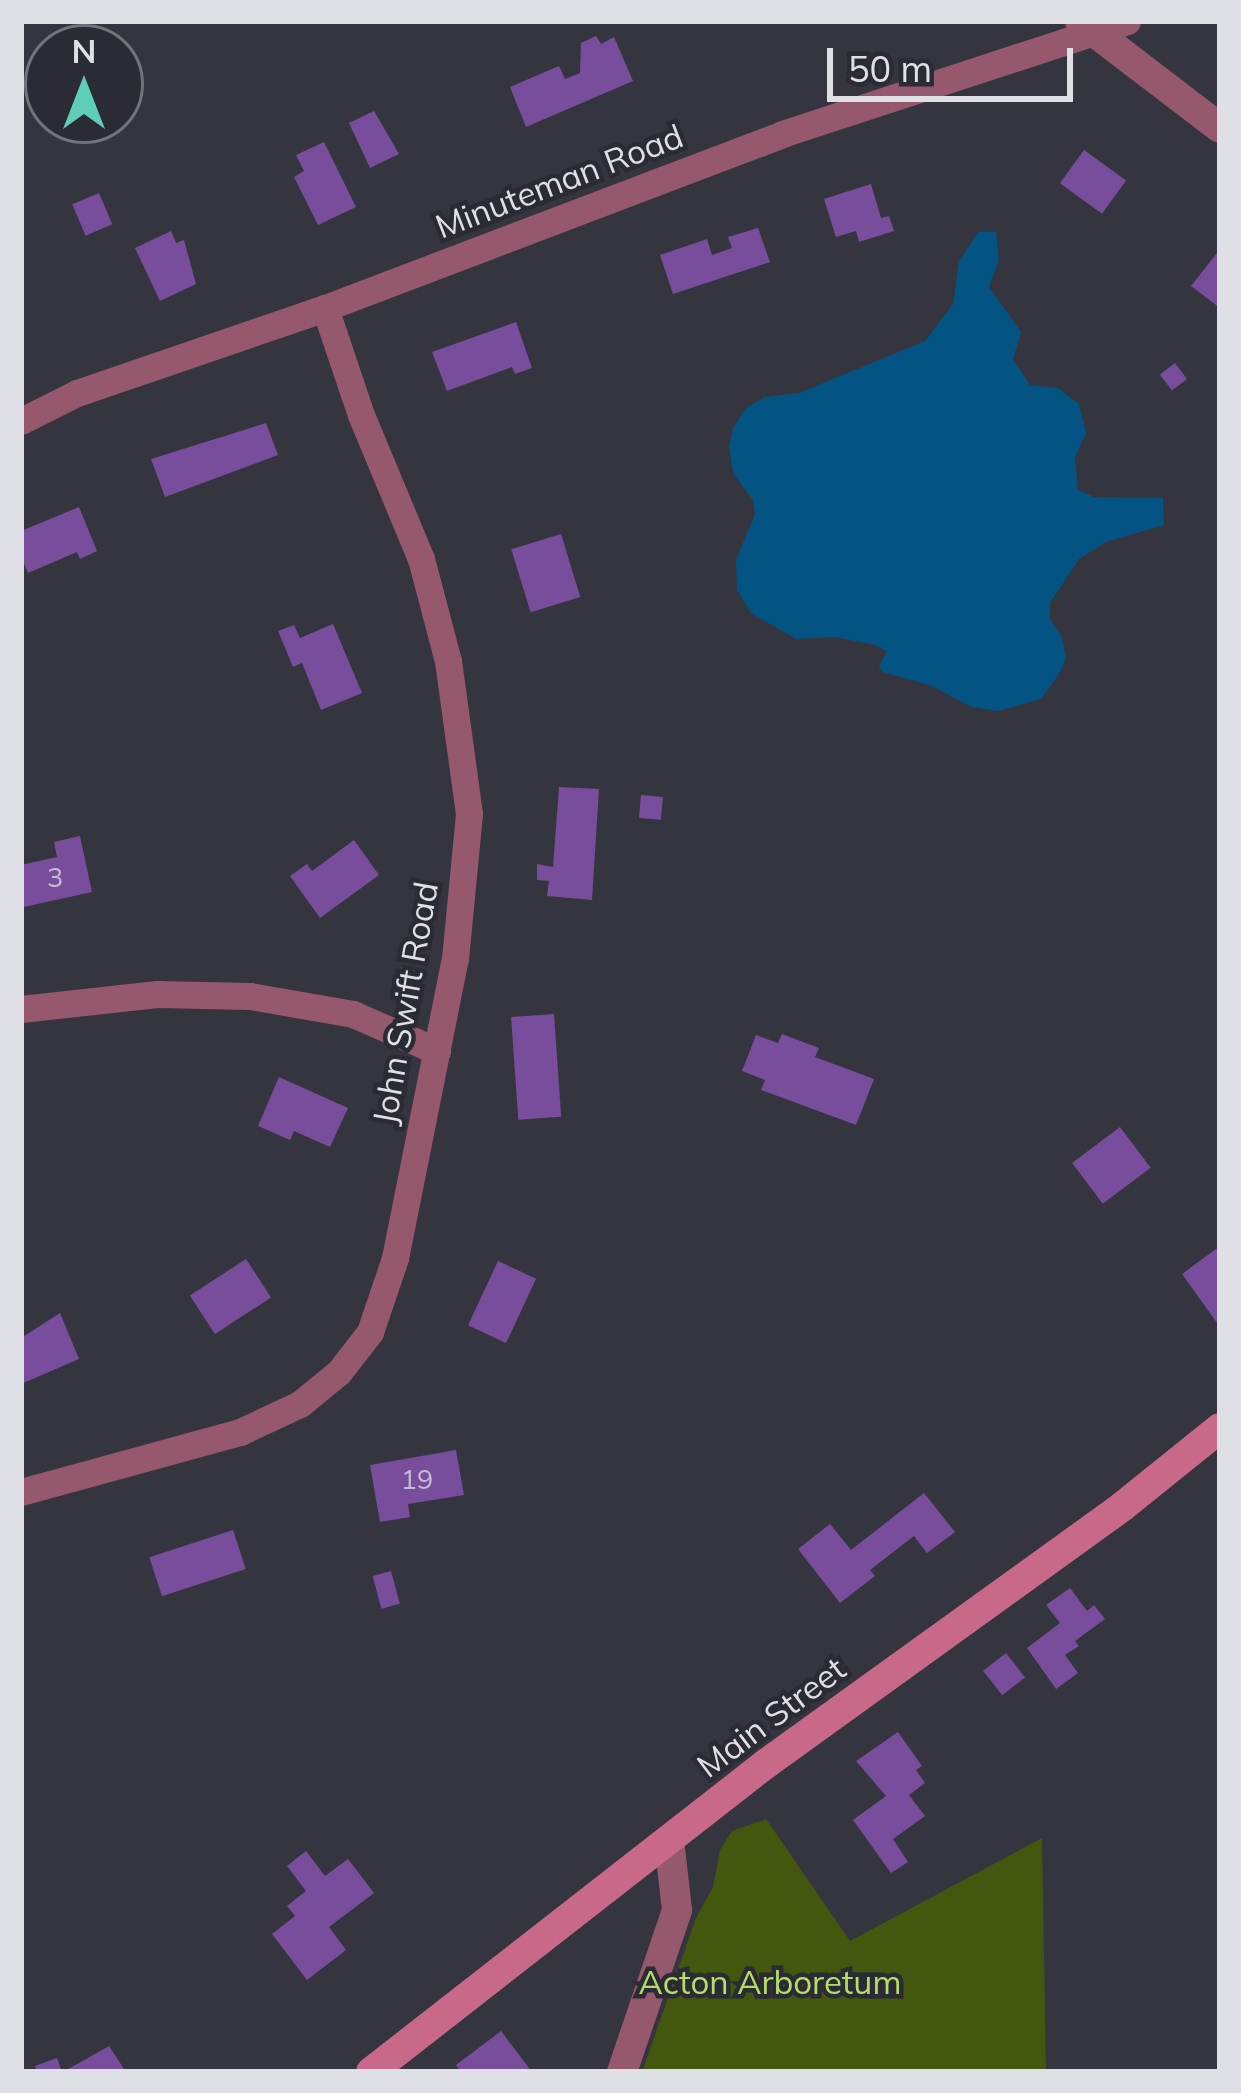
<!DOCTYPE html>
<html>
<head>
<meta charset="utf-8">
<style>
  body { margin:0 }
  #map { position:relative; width:1241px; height:2093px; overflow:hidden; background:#353540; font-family:Mulish,sans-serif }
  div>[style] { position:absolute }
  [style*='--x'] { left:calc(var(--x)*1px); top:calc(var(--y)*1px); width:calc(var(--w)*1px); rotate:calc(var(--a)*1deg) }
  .green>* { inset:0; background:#43580e }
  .water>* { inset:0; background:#035482 }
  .building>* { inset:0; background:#784d9b; transform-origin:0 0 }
  .minor>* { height:27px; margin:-13.5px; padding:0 13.5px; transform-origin:13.5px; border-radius:13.5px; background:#96586c }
  .tertiary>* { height:30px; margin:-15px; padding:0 15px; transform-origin:15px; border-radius:15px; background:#96586c }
  .secondary>* { height:30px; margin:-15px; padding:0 15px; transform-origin:15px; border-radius:15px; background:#c96989 }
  span { translate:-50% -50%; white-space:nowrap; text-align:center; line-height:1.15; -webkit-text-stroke:9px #2b2b36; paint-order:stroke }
  .number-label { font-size:27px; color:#c5bad3 }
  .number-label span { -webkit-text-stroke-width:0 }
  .street-label { font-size:33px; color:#dfdfe6 }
  .park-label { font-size:33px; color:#b5de64 }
  .frame { position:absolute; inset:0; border:24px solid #dfdfe6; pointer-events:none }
  .north { position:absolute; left:24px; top:24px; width:120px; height:120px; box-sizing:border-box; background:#2b2b36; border:3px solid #73737c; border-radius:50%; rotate:0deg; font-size:33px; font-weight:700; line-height:48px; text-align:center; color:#dfdfe6 }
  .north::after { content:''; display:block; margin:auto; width:42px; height:54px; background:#5eceb8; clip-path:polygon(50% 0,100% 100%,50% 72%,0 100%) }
  .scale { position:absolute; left:827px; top:48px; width:246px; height:54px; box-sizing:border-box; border:6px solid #dfdfe6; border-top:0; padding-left:15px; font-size:36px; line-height:42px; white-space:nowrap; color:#dfdfe6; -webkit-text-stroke:9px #2b2b36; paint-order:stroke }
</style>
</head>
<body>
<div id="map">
  <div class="green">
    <div style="clip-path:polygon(766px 1819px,850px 1941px,1042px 1838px,1046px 2072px,642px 2072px,696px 1918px,713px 1887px,720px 1850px,732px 1831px)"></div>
  </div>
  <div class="water">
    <div style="clip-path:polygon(978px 232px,996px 232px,999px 260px,989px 287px,1021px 332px,1013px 359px,1030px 385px,1058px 388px,1079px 404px,1086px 433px,1075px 458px,1078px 490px,1094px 497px,1163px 498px,1164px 525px,1106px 542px,1079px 559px,1050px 603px,1050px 619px,1062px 638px,1066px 658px,1061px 671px,1041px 699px,998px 711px,972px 707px,932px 686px,883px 672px,879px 666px,887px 651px,875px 645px,835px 637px,796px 639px,751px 613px,737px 590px,736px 560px,755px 514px,753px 500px,733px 473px,729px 447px,733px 428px,746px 408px,765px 397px,799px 393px,925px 341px,953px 304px,959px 262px)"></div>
  </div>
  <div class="building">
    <div style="clip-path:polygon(596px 36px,601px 44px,614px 37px,633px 81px,526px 127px,510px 87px,559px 66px,565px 79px,580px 73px,581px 43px)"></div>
    <div style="clip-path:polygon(374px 111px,399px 154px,370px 168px,349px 123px)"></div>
    <div style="clip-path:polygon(324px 142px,356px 207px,318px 225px,294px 177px,304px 171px,296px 155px)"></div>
    <div style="left:1084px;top:150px;width:52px;height:41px;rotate:36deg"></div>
    <div style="clip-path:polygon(871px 184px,881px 218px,889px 216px,894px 231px,859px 242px,856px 231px,836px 237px,824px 199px)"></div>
    <div style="left:99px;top:193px;width:34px;height:29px;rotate:67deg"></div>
    <div style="clip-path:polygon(758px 228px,770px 262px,673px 294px,660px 255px,707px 239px,712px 255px,732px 248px,728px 237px)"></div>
    <div style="clip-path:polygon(171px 231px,176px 243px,184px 240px,196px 284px,160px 301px,135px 248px)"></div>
    <div style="clip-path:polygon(1217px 253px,1220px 256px,1220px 308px,1191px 286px)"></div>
    <div style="clip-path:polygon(516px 322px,532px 368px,515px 374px,512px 367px,447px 391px,432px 352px)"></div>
    <div style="left:1175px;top:363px;width:20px;height:19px;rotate:53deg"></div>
    <div style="clip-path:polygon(266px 423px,278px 455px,165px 497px,151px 459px)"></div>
    <div style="clip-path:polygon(79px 507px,97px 551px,80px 559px,77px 552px,28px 573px,21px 556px,21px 531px)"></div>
    <div style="left:561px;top:534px;width:66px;height:52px;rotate:73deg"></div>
    <div style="clip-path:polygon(333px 624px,362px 693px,321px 710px,302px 663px,293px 667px,278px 631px,294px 625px,300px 638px)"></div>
    <div style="clip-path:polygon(559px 787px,599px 789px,592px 900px,547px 896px,549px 881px,537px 880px,537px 864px,553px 867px)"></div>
    <div style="left:641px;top:795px;width:22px;height:23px;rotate:5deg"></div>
    <div style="clip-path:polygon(80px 836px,92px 892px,24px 907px,21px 865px,57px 857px,54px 842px)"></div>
    <div style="clip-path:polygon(354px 840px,379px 875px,320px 918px,290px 876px,307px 864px,312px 871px)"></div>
    <div style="left:554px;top:1014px;width:103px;height:43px;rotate:86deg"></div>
    <div style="clip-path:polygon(782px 1034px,819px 1048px,815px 1057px,874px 1079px,856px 1125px,761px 1090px,765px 1080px,742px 1071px,756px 1035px,778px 1043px)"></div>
    <div style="clip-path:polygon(279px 1077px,348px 1108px,330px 1147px,294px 1131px,290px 1140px,258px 1126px)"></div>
    <div style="left:1120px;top:1127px;width:51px;height:60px;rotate:53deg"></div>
    <div style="clip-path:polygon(1220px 1246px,1220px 1327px,1182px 1274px)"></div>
    <div style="left:246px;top:1259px;width:46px;height:67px;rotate:57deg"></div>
    <div style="left:498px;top:1261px;width:42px;height:71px;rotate:25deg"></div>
    <div style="clip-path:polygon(60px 1313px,79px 1359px,21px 1384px,21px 1338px)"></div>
    <div style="clip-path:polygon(456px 1450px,464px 1495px,408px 1504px,410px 1517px,380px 1522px,370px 1465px)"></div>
    <div style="clip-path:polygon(924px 1493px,955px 1532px,927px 1553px,914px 1536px,870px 1570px,875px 1576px,840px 1603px,798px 1549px,830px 1524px,851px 1550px)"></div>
    <div style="left:233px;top:1530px;width:41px;height:88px;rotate:72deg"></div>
    <div style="left:391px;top:1571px;width:34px;height:19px;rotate:75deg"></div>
    <div style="clip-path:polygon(1070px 1588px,1087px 1611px,1094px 1605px,1105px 1619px,1075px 1641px,1079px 1646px,1065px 1655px,1078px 1673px,1056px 1689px,1027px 1648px,1060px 1623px,1046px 1605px)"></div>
    <div style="left:1006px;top:1653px;width:31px;height:29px;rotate:52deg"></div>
    <div style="clip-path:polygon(898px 1732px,922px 1766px,916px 1770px,925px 1783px,909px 1795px,925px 1816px,893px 1839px,908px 1862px,891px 1873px,853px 1820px,886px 1796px,856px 1761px)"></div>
    <div style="clip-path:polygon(306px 1851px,325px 1876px,348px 1859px,374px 1893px,329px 1927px,346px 1950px,307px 1980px,272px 1934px,295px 1916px,287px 1906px,306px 1891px,287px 1866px)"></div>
    <div style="clip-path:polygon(501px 2031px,532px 2072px,461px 2072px,456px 2065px)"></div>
    <div style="clip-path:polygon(109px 2046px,124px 2069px,118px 2072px,63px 2072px)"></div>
    <div style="clip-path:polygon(57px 2058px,62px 2072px,37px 2072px,35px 2066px)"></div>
  </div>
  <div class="minor">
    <div style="--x:21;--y:421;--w:63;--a:-26.6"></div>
    <div style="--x:77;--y:393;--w:262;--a:-18.9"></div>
    <div style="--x:325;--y:308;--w:489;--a:-20.8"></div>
    <div style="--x:782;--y:134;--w:363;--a:-18.1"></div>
    <div style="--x:21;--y:1009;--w:137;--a:-6.3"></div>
    <div style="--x:157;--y:994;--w:93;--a:1.2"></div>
    <div style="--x:250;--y:996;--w:105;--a:9.9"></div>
    <div style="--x:353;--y:1014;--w:92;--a:23.8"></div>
    <div style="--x:21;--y:1492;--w:227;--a:-15.3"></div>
    <div style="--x:240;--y:1432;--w:66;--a:-25"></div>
    <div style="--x:300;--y:1404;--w:50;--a:-39.4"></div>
    <div style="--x:339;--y:1372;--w:51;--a:-52.2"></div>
    <div style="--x:370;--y:1332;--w:78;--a:-71.3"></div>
    <div style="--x:395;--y:1258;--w:305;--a:-78.7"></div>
    <div style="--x:455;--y:959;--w:146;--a:-84.5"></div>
    <div style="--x:469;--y:814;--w:154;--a:-97.8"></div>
    <div style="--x:448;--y:661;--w:106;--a:-104.8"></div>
    <div style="--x:421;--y:559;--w:156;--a:-112.6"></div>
    <div style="--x:361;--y:415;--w:113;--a:-108.6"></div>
  </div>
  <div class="tertiary">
    <div style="--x:1080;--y:21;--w:176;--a:37.4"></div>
    <div style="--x:622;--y:2072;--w:171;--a:-71.2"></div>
    <div style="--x:677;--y:1910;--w:70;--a:-96.5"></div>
  </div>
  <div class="secondary">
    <div style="--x:371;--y:2072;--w:502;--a:-37.97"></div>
    <div style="--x:767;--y:1763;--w:439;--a:-35.8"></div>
    <div style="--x:1123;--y:1506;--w:124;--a:-38.8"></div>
  </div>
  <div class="number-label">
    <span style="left:55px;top:878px">3</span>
    <span style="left:417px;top:1480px">19</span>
  </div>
  <div class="street-label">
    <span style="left:559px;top:181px;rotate:-21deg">Minuteman Road</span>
    <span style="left:405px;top:1003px;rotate:-80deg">John Swift Road</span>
    <span style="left:771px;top:1717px;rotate:-37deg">Main Street</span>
  </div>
  <div class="park-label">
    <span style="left:770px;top:1982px">Acton Arboretum</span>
  </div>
  <div class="frame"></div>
  <div class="north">N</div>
  <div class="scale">50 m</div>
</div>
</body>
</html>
